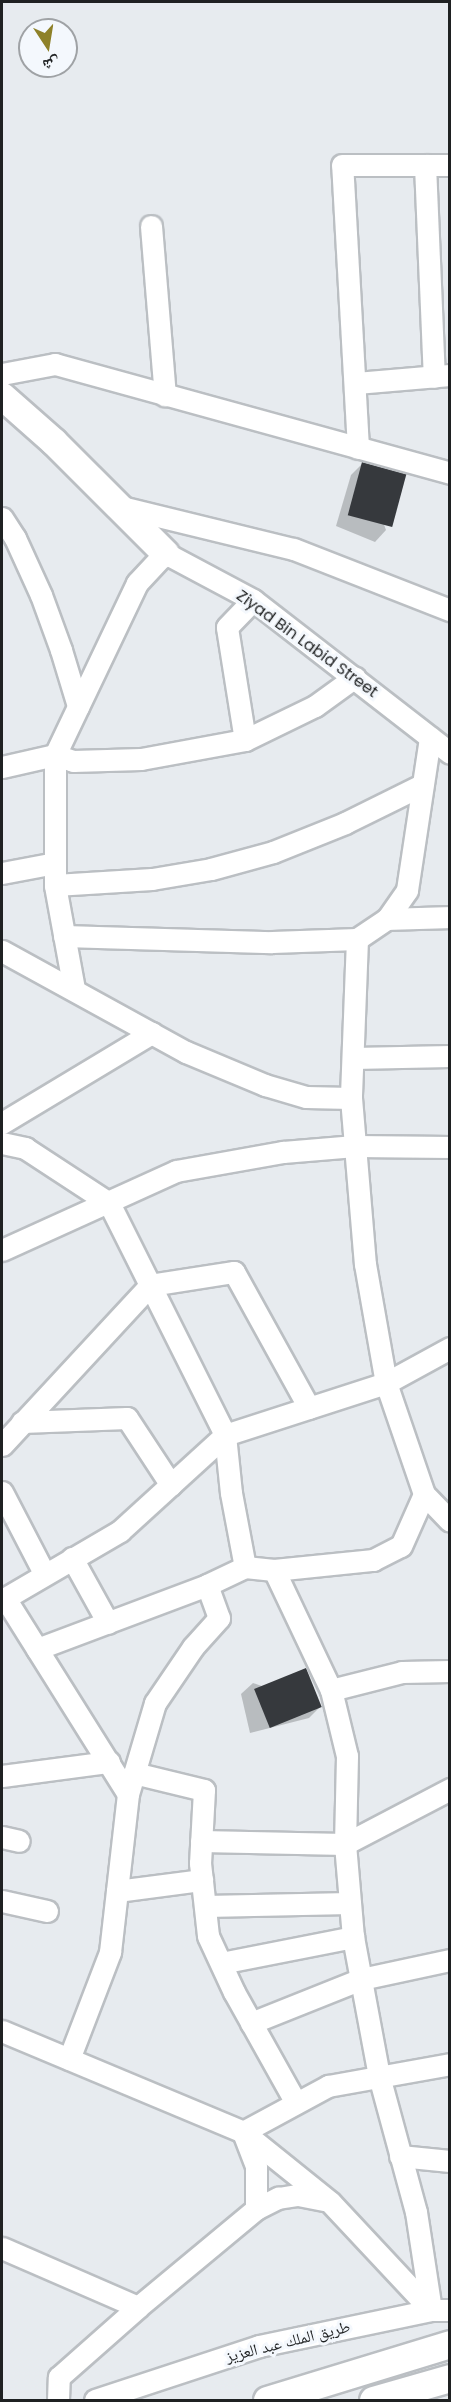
<!DOCTYPE html>
<html>
<head>
<meta charset="utf-8">
<style>
  body { margin:0 }
  #map { position:relative; width:451px; height:2402px; overflow:hidden; background:#e7ebef; font-family:Poppins,"Noto Naskh Arabic",sans-serif }
  div>[style] { position:absolute }
  [style*='--x'] { left:calc(var(--x)*1px); top:calc(var(--y)*1px); width:calc(var(--w)*1px); rotate:calc(var(--a)*1deg) }
  .shadow>* { inset:0; background:#0003 }
  .building>* { inset:0; background:#36393d; transform-origin:0 0 }
  .roads { filter:drop-shadow(2px 0 #bbbfc3) drop-shadow(-2px 0 #bbbfc3) drop-shadow(0 2px #bbbfc3) drop-shadow(0 -2px #bbbfc3) }
  .minor>* { height:21px; margin:-10.5px; padding:0 10.5px; transform-origin:10.5px; border-radius:10.5px; background:#fff }
  .major>* { height:27px; margin:-13.5px; padding:0 13.5px; transform-origin:13.5px; border-radius:13.5px; background:#fff }
  span { translate:-50% -50%; white-space:nowrap; text-align:center; line-height:1.15; -webkit-text-stroke:6px #f4f8fd; paint-order:stroke }
  .street-label { font-size:16px; color:#1f2122 }
  .frame { position:absolute; inset:0; border:3px solid #1f2122; pointer-events:none }
  .north { position:absolute; left:18px; top:18px; width:60px; height:60px; box-sizing:border-box; background:#f4f8fd; border:2px solid #9fa2a5; border-radius:50%; rotate:168deg; font-size:16px; font-weight:700; line-height:24px; text-align:center; color:#1f2122 }
  .north::after { content:''; display:block; margin:auto; width:21px; height:27px; background:#8e8129; clip-path:polygon(50% 0,100% 100%,50% 72%,0 100%) }
</style>
</head>
<body>
<div id="map">
  <div class="shadow">
    <div style="clip-path:polygon(362px 464px,386px 530px,375px 542px,336px 526px,351px 475px)"></div>
    <div style="clip-path:polygon(253px 1683px,320px 1707px,309px 1718px,250px 1733px,241px 1694px)"></div>
  </div>
  <div class="building">
    <div style="left:362px;top:462px;width:46px;height:55px;rotate:15deg"></div>
    <div style="left:306px;top:1668px;width:42px;height:56px;rotate:68deg"></div>
  </div>
  <div class="roads">
    <div class="minor">
      <div style="--x:425;--y:165;--w:212;--a:87.6"></div>
      <div style="--x:151;--y:226;--w:170;--a:85.3"></div>
      <div style="--x:2;--y:374;--w:54;--a:-10.7"></div>
      <div style="--x:55;--y:364;--w:410;--a:15.4"></div>
      <div style="--x:356;--y:383;--w:94;--a:-4.9"></div>
      <div style="--x:358;--y:448;--w:283;--a:-93.2"></div>
      <div style="--x:342;--y:165;--w:108;--a:0"></div>
      <div style="--x:117;--y:506;--w:182;--a:13.7"></div>
      <div style="--x:294;--y:549;--w:168;--a:21.4"></div>
      <div style="--x:2;--y:518;--w:24;--a:57"></div>
      <div style="--x:15;--y:538;--w:63;--a:65.5"></div>
      <div style="--x:41;--y:595;--w:59;--a:70"></div>
      <div style="--x:61;--y:650;--w:59;--a:73.1"></div>
      <div style="--x:245;--y:740;--w:114;--a:-99.1"></div>
      <div style="--x:227;--y:627;--w:37;--a:-46"></div>
      <div style="--x:2;--y:767;--w:54;--a:-12.8"></div>
      <div style="--x:55;--y:755;--w:191;--a:-64.5"></div>
      <div style="--x:137;--y:583;--w:41;--a:-47"></div>
      <div style="--x:165;--y:553;--w:100;--a:28.1"></div>
      <div style="--x:253;--y:600;--w:249;--a:37.8"></div>
      <div style="--x:2;--y:873;--w:54;--a:-10.7"></div>
      <div style="--x:55;--y:885;--w:97;--a:-3.5"></div>
      <div style="--x:152;--y:879;--w:60;--a:-9.6"></div>
      <div style="--x:211;--y:869;--w:64;--a:-15.3"></div>
      <div style="--x:273;--y:852;--w:78;--a:-21.9"></div>
      <div style="--x:345;--y:823;--w:86;--a:-26.3"></div>
      <div style="--x:387;--y:919;--w:63;--a:-1.8"></div>
      <div style="--x:64;--y:936;--w:208;--a:1.7"></div>
      <div style="--x:272;--y:942;--w:85;--a:-2"></div>
      <div style="--x:357;--y:939;--w:36;--a:-34"></div>
      <div style="--x:387;--y:919;--w:35;--a:-55"></div>
      <div style="--x:407;--y:890;--w:154;--a:-81.4"></div>
      <div style="--x:357;--y:939;--w:159;--a:92.2"></div>
      <div style="--x:351;--y:1098;--w:167;--a:85.2"></div>
      <div style="--x:365;--y:1264;--w:121;--a:80"></div>
      <div style="--x:386;--y:1383;--w:117;--a:71.1"></div>
      <div style="--x:424;--y:1494;--w:37;--a:46"></div>
      <div style="--x:2;--y:951;--w:210;--a:28.8"></div>
      <div style="--x:186;--y:1052;--w:86;--a:22.7"></div>
      <div style="--x:265;--y:1085;--w:43;--a:16.3"></div>
      <div style="--x:306;--y:1097;--w:45;--a:1.3"></div>
      <div style="--x:74;--y:989;--w:106;--a:-100.4"></div>
      <div style="--x:55;--y:885;--w:130;--a:-90"></div>
      <div style="--x:55;--y:755;--w:19;--a:18"></div>
      <div style="--x:73;--y:761;--w:68;--a:-1.7"></div>
      <div style="--x:141;--y:759;--w:106;--a:-10.4"></div>
      <div style="--x:245;--y:740;--w:78;--a:-25.9"></div>
      <div style="--x:315;--y:706;--w:49;--a:-35.9"></div>
      <div style="--x:353;--y:1058;--w:97;--a:-1.2"></div>
      <div style="--x:2;--y:1123;--w:175;--a:-31"></div>
      <div style="--x:2;--y:1143;--w:24;--a:12"></div>
      <div style="--x:25;--y:1148;--w:100;--a:33.2"></div>
      <div style="--x:109;--y:1203;--w:259;--a:63.4"></div>
      <div style="--x:225;--y:1435;--w:58;--a:84.1"></div>
      <div style="--x:231;--y:1493;--w:75;--a:79.3"></div>
      <div style="--x:245;--y:1567;--w:29;--a:6"></div>
      <div style="--x:274;--y:1570;--w:133;--a:64.6"></div>
      <div style="--x:331;--y:1690;--w:68;--a:76.4"></div>
      <div style="--x:347;--y:1756;--w:88;--a:91.3"></div>
      <div style="--x:345;--y:1844;--w:93;--a:85.1"></div>
      <div style="--x:353;--y:1937;--w:141;--a:79.4"></div>
      <div style="--x:379;--y:2076;--w:141;--a:74.8"></div>
      <div style="--x:416;--y:2212;--w:99;--a:81.3"></div>
      <div style="--x:2;--y:1250;--w:191;--a:-24.4"></div>
      <div style="--x:176;--y:1171;--w:109;--a:-10.1"></div>
      <div style="--x:283;--y:1152;--w:72;--a:-4.8"></div>
      <div style="--x:355;--y:1146;--w:95;--a:0.6"></div>
      <div style="--x:22;--y:1422;--w:105;--a:-2.2"></div>
      <div style="--x:127;--y:1418;--w:80;--a:56.7"></div>
      <div style="--x:2;--y:1445;--w:218;--a:-47.2"></div>
      <div style="--x:150;--y:1285;--w:85;--a:-8.8"></div>
      <div style="--x:234;--y:1272;--w:155;--a:61.1"></div>
      <div style="--x:2;--y:1492;--w:91;--a:62.6"></div>
      <div style="--x:72;--y:1558;--w:74;--a:61"></div>
      <div style="--x:274;--y:1570;--w:100;--a:-5.8"></div>
      <div style="--x:373;--y:1560;--w:31;--a:-27"></div>
      <div style="--x:401;--y:1546;--w:57;--a:-66.1"></div>
      <div style="--x:5;--y:1598;--w:231;--a:57.9"></div>
      <div style="--x:2;--y:1600;--w:137;--a:-30.3"></div>
      <div style="--x:120;--y:1531;--w:142;--a:-42.4"></div>
      <div style="--x:225;--y:1435;--w:169;--a:-17.9"></div>
      <div style="--x:386;--y:1383;--w:73;--a:-28.7"></div>
      <div style="--x:37;--y:1649;--w:182;--a:-20.6"></div>
      <div style="--x:331;--y:1690;--w:73;--a:-14.2"></div>
      <div style="--x:402;--y:1672;--w:48;--a:-1.2"></div>
      <div style="--x:134;--y:1773;--w:72;--a:13.7"></div>
      <div style="--x:204;--y:1790;--w:73;--a:93.1"></div>
      <div style="--x:200;--y:1863;--w:73;--a:83.7"></div>
      <div style="--x:208;--y:1936;--w:62;--a:65.1"></div>
      <div style="--x:234;--y:1992;--w:127;--a:60.8"></div>
      <div style="--x:2;--y:1776;--w:108;--a:-7.5"></div>
      <div style="--x:2;--y:1837;--w:17;--a:13"></div>
      <div style="--x:201;--y:1841;--w:144;--a:1.2"></div>
      <div style="--x:345;--y:1844;--w:119;--a:-27.6"></div>
      <div style="--x:117;--y:1891;--w:86;--a:-7.4"></div>
      <div style="--x:2;--y:1901;--w:46;--a:12.5"></div>
      <div style="--x:205;--y:1906;--w:145;--a:-1.2"></div>
      <div style="--x:221;--y:1963;--w:135;--a:-11.1"></div>
      <div style="--x:251;--y:2023;--w:118;--a:-21.8"></div>
      <div style="--x:361;--y:1979;--w:91;--a:-12.1"></div>
      <div style="--x:2;--y:2031;--w:261;--a:22.7"></div>
      <div style="--x:243;--y:2132;--w:112;--a:38.8"></div>
      <div style="--x:330;--y:2202;--w:148;--a:46.9"></div>
      <div style="--x:69;--y:2059;--w:115;--a:-69"></div>
      <div style="--x:110;--y:1952;--w:159;--a:-83.5"></div>
      <div style="--x:128;--y:1794;--w:95;--a:-73.5"></div>
      <div style="--x:155;--y:1703;--w:68;--a:-55.8"></div>
      <div style="--x:193;--y:1647;--w:39;--a:-48"></div>
      <div style="--x:219;--y:1618;--w:35;--a:-110"></div>
      <div style="--x:207;--y:1585;--w:42;--a:-25.3"></div>
      <div style="--x:400;--y:2156;--w:50;--a:5.7"></div>
      <div style="--x:256;--y:2209;--w:43;--a:-90"></div>
      <div style="--x:256;--y:2166;--w:36;--a:-111"></div>
      <div style="--x:243;--y:2132;--w:97;--a:-28.4"></div>
      <div style="--x:328;--y:2086;--w:124;--a:-10.2"></div>
      <div style="--x:2;--y:2248;--w:148;--a:23.5"></div>
      <div style="--x:58;--y:2400;--w:23;--a:-88"></div>
      <div style="--x:59;--y:2377;--w:106;--a:-41.5"></div>
      <div style="--x:138;--y:2307;--w:153;--a:-39.7"></div>
      <div style="--x:256;--y:2209;--w:25;--a:-27"></div>
      <div style="--x:278;--y:2198;--w:20;--a:-9"></div>
      <div style="--x:298;--y:2195;--w:26;--a:11"></div>
      <div style="--x:95;--y:2400;--w:173;--a:-18.2"></div>
      <div style="--x:259;--y:2346;--w:176;--a:-11.8"></div>
      <div style="--x:431;--y:2310;--w:19;--a:0"></div>
    </div>
    <div class="major">
      <div style="--x:2;--y:396;--w:69;--a:41.5"></div>
      <div style="--x:54;--y:442;--w:157;--a:45"></div>
      <div style="--x:267;--y:2400;--w:191;--a:-17"></div>
      <div style="--x:373;--y:2400;--w:80;--a:-15.9"></div>
    </div>
  </div>
  <div class="street-label">
    <span style="left:307px;top:644px;rotate:36deg">Ziyad Bin Labid Street</span>
    <span style="left:288px;top:2342px;rotate:-14deg">طريق الملك عبد العزيز</span>
  </div>
  <div class="frame"></div>
  <div class="north">ش</div>
</div>
</body>
</html>
